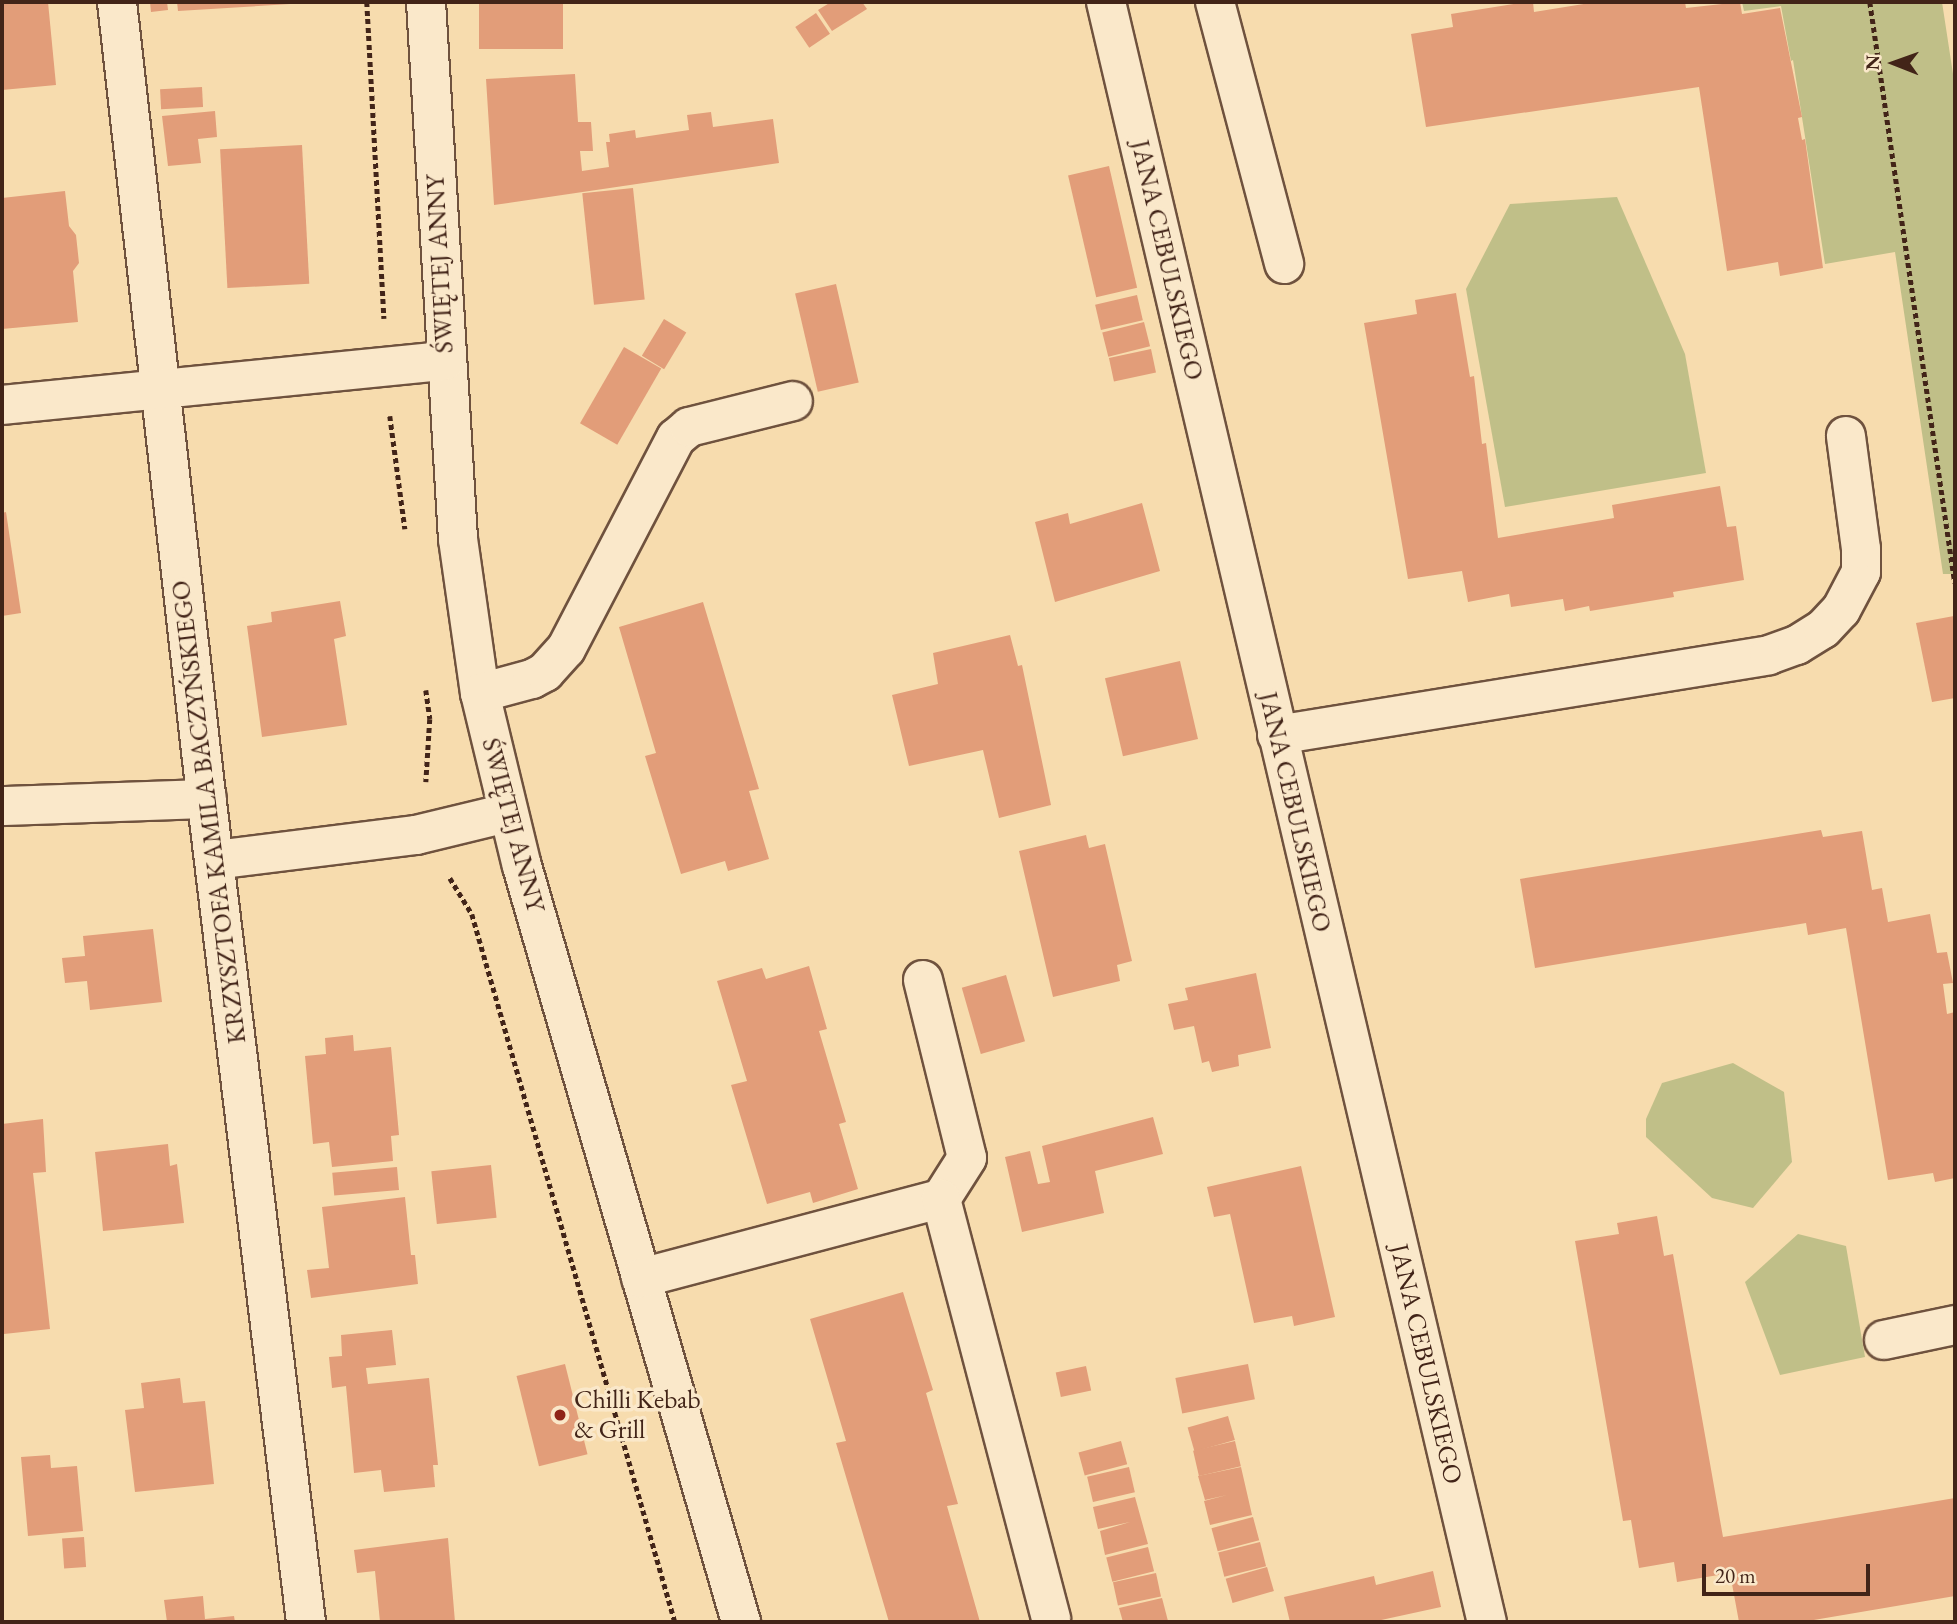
<!DOCTYPE html>
<html>
<head>
<meta charset="utf-8">
<style>
  body { margin:0 }
  #map { position:relative; width:1957px; height:1624px; overflow:hidden; background:#f7dcae; font-family:"EB Garamond",serif }
  div>[style] { position:absolute }
  [style*='--x'] { left:calc(var(--x)*1px); top:calc(var(--y)*1px); width:calc(var(--w)*1px); rotate:calc(var(--a)*1deg) }
  .green>* { inset:0; background:#c0bf88 }
  .building>* { inset:0; background:#e29d79; transform-origin:0 0 }
  .path>* { height:4.5px; margin-top:-2.25px; transform-origin:0; background:repeating-linear-gradient(90deg,#422418 0 5px,transparent 0 8.5px) }
  .roads { filter:drop-shadow(2px 0 #6f523e) drop-shadow(-2px 0 #6f523e) drop-shadow(0 2px #6f523e) drop-shadow(0 -2px #6f523e) }
  .minor>* { height:38px; margin:-19px; padding:0 19px; transform-origin:19px; border-radius:19px; background:#fae8ca }
  .dots>* { width:19px; height:19px; translate:-50% -50%; box-sizing:border-box; border:4px solid #fae8ca; border-radius:50% }
  span { translate:-50% -50%; white-space:nowrap; text-align:center; line-height:1.15; -webkit-text-stroke:7px #fae8ca; paint-order:stroke }
  .street-label { font-size:26px; color:#422418 }
  .poi-label { font-size:26px; color:#422418 }
  .left { translate:0 -50%; text-align:left }
  .frame { position:absolute; inset:0; border:4px solid #422418; pointer-events:none }
  .north { position:absolute; left:1859px; top:28px; width:70px; height:70px; -webkit-text-stroke:5px #fae8ca; paint-order:stroke; rotate:271deg; font-size:19px; font-weight:700; line-height:28px; text-align:center; color:#422418 }
  .north::after { content:''; display:block; margin:auto; width:24px; height:32px; background:#422418; clip-path:polygon(50% 0,100% 100%,50% 72%,0 100%) }
  .scale { position:absolute; left:1702px; top:1564px; width:168px; height:32px; box-sizing:border-box; border:4px solid #422418; border-top:0; padding-left:9px; font-size:21px; line-height:24px; white-space:nowrap; color:#422418; -webkit-text-stroke:5px #fae8ca; paint-order:stroke }
</style>
</head>
<body>
<div id="map">
  <div class="green">
    <div style="clip-path:polygon(1742px 2px,1942px 2px,1955px 87px,1955px 574px,1943px 574px,1895px 252px,1825px 264px,1793px 60px,1791px 61px,1781px 6px,1744px 11px)"></div>
    <div style="clip-path:polygon(1617px 197px,1685px 354px,1706px 473px,1505px 507px,1466px 289px,1510px 204px)"></div>
    <div style="clip-path:polygon(1733px 1063px,1784px 1092px,1792px 1162px,1753px 1208px,1712px 1198px,1646px 1137px,1646px 1119px,1662px 1083px)"></div>
    <div style="clip-path:polygon(1798px 1234px,1846px 1246px,1865px 1357px,1780px 1375px,1745px 1282px)"></div>
  </div>
  <div class="building">
    <div style="clip-path:polygon(48px 2px,56px 85px,2px 90px,2px 4px)"></div>
    <div style="clip-path:polygon(150px 2px,167px 2px,168px 10px,151px 12px)"></div>
    <div style="clip-path:polygon(177px 2px,290px 2px,290px 4px,178px 11px)"></div>
    <div style="left:479px;top:2px;width:84px;height:47px"></div>
    <div style="clip-path:polygon(831px 2px,862px 2px,867px 9px,832px 31px,818px 10px)"></div>
    <div style="clip-path:polygon(1526px 2px,1533px 2px,1534px 12px,1596px 2px,1685px 2px,1686px 8px,1740px 2px,1742px 14px,1780px 8px,1802px 117px,1798px 118px,1802px 140px,1805px 139px,1823px 268px,1780px 276px,1778px 262px,1727px 271px,1699px 87px,1426px 127px,1411px 34px,1453px 27px,1451px 14px)"></div>
    <div style="left:816px;top:13px;width:25px;height:25px;rotate:56deg"></div>
    <div style="clip-path:polygon(575px 74px,578px 122px,591px 122px,593px 151px,580px 151px,582px 171px,609px 167px,606px 142px,610px 142px,609px 134px,635px 130px,636px 138px,689px 130px,687px 115px,711px 112px,713px 127px,773px 119px,779px 163px,494px 205px,486px 79px)"></div>
    <div style="left:202px;top:87px;width:20px;height:42px;rotate:87deg"></div>
    <div style="clip-path:polygon(215px 111px,217px 137px,198px 139px,201px 163px,168px 166px,162px 116px)"></div>
    <div style="left:302px;top:145px;width:139px;height:82px;rotate:87deg"></div>
    <div style="left:1109px;top:166px;width:125px;height:42px;rotate:77deg"></div>
    <div style="left:633px;top:188px;width:112px;height:51px;rotate:84deg"></div>
    <div style="clip-path:polygon(65px 191px,69px 226px,76px 235px,79px 263px,73px 271px,78px 322px,2px 329px,2px 198px)"></div>
    <div style="left:836px;top:284px;width:101px;height:42px;rotate:77deg"></div>
    <div style="clip-path:polygon(1456px 293px,1470px 377px,1474px 376px,1482px 444px,1486px 443px,1498px 538px,1614px 518px,1612px 505px,1720px 486px,1727px 527px,1736px 526px,1744px 580px,1673px 592px,1674px 597px,1590px 611px,1589px 606px,1565px 611px,1563px 599px,1511px 607px,1509px 594px,1468px 602px,1462px 571px,1408px 579px,1364px 323px,1417px 314px,1415px 300px)"></div>
    <div style="left:1137px;top:295px;width:26px;height:43px;rotate:77deg"></div>
    <div style="left:664px;top:319px;width:26px;height:43px;rotate:31deg"></div>
    <div style="left:1144px;top:322px;width:25px;height:43px;rotate:76deg"></div>
    <div style="left:624px;top:347px;width:43px;height:88px;rotate:30deg"></div>
    <div style="left:1151px;top:349px;width:24px;height:43px;rotate:78deg"></div>
    <div style="clip-path:polygon(1142px 503px,1160px 571px,1055px 602px,1035px 522px,1068px 513px,1070px 524px)"></div>
    <div style="clip-path:polygon(6px 512px,21px 613px,2px 616px,2px 513px)"></div>
    <div style="clip-path:polygon(340px 601px,346px 636px,334px 639px,347px 725px,262px 737px,247px 626px,272px 622px,271px 612px)"></div>
    <div style="clip-path:polygon(703px 602px,759px 789px,749px 791px,769px 859px,728px 871px,725px 861px,681px 874px,645px 756px,656px 753px,619px 627px)"></div>
    <div style="clip-path:polygon(1954px 616px,1955px 698px,1932px 702px,1916px 623px)"></div>
    <div style="clip-path:polygon(1010px 635px,1018px 666px,1022px 665px,1051px 805px,999px 818px,983px 750px,909px 766px,892px 695px,938px 684px,933px 653px)"></div>
    <div style="left:1180px;top:661px;width:80px;height:77px;rotate:77deg"></div>
    <div style="clip-path:polygon(1821px 830px,1823px 837px,1862px 831px,1872px 890px,1882px 888px,1888px 922px,1930px 914px,1937px 953px,1947px 952px,1953px 983px,1943px 984px,1947px 1014px,1955px 1012px,1955px 1178px,1935px 1182px,1933px 1173px,1888px 1180px,1846px 928px,1808px 935px,1806px 923px,1535px 968px,1520px 879px)"></div>
    <div style="clip-path:polygon(1086px 835px,1089px 848px,1105px 844px,1132px 961px,1117px 965px,1120px 981px,1053px 997px,1019px 851px)"></div>
    <div style="clip-path:polygon(153px 929px,162px 1002px,90px 1010px,87px 981px,65px 983px,62px 958px,85px 956px,83px 936px)"></div>
    <div style="clip-path:polygon(809px 966px,827px 1029px,819px 1031px,846px 1122px,839px 1124px,858px 1189px,813px 1203px,810px 1192px,767px 1204px,731px 1085px,747px 1081px,717px 981px,762px 968px,766px 979px)"></div>
    <div style="clip-path:polygon(1256px 973px,1271px 1048px,1238px 1055px,1239px 1066px,1212px 1072px,1209px 1061px,1202px 1063px,1194px 1026px,1174px 1030px,1168px 1004px,1188px 1000px,1185px 988px)"></div>
    <div style="left:1006px;top:975px;width:69px;height:46px;rotate:74deg"></div>
    <div style="clip-path:polygon(353px 1035px,354px 1051px,391px 1047px,399px 1135px,391px 1136px,393px 1161px,332px 1167px,329px 1142px,313px 1144px,305px 1056px,326px 1054px,325px 1038px)"></div>
    <div style="clip-path:polygon(1153px 1117px,1163px 1154px,1095px 1171px,1104px 1213px,1022px 1232px,1005px 1157px,1030px 1151px,1038px 1184px,1050px 1182px,1042px 1146px)"></div>
    <div style="clip-path:polygon(43px 1119px,46px 1172px,33px 1173px,50px 1329px,4px 1334px,2px 1124px)"></div>
    <div style="clip-path:polygon(168px 1144px,170px 1166px,177px 1164px,184px 1223px,103px 1231px,95px 1152px)"></div>
    <div style="left:491px;top:1165px;width:53px;height:60px;rotate:84deg"></div>
    <div style="clip-path:polygon(1301px 1166px,1335px 1317px,1294px 1326px,1292px 1316px,1254px 1323px,1230px 1214px,1214px 1217px,1207px 1187px)"></div>
    <div style="left:397px;top:1167px;width:23px;height:65px;rotate:85deg"></div>
    <div style="clip-path:polygon(405px 1197px,411px 1255px,415px 1255px,418px 1284px,311px 1298px,307px 1270px,329px 1268px,322px 1207px)"></div>
    <div style="clip-path:polygon(1657px 1216px,1664px 1256px,1673px 1254px,1723px 1537px,1955px 1498px,1955px 1596px,1802px 1622px,1739px 1622px,1730px 1573px,1677px 1582px,1674px 1562px,1639px 1568px,1631px 1520px,1623px 1521px,1575px 1241px,1619px 1234px,1617px 1223px)"></div>
    <div style="clip-path:polygon(903px 1292px,933px 1390px,926px 1393px,958px 1504px,947px 1506px,980px 1622px,889px 1622px,836px 1443px,846px 1441px,810px 1319px)"></div>
    <div style="clip-path:polygon(392px 1330px,396px 1365px,366px 1368px,368px 1384px,429px 1378px,438px 1465px,433px 1465px,435px 1487px,384px 1492px,381px 1470px,354px 1473px,346px 1386px,332px 1388px,329px 1357px,342px 1356px,341px 1335px)"></div>
    <div style="left:565px;top:1364px;width:93px;height:50px;rotate:76deg"></div>
    <div style="left:1248px;top:1364px;width:36px;height:74px;rotate:79deg"></div>
    <div style="left:1086px;top:1366px;width:25px;height:31px;rotate:78deg"></div>
    <div style="clip-path:polygon(180px 1378px,183px 1403px,205px 1401px,214px 1484px,135px 1492px,125px 1410px,144px 1408px,141px 1383px)"></div>
    <div style="left:1228px;top:1416px;width:25px;height:42px;rotate:74deg"></div>
    <div style="left:1121px;top:1441px;width:24px;height:44px;rotate:75deg"></div>
    <div style="left:1235px;top:1441px;width:26px;height:43px;rotate:77deg"></div>
    <div style="clip-path:polygon(50px 1455px,51px 1468px,77px 1466px,83px 1531px,28px 1536px,21px 1457px)"></div>
    <div style="left:1129px;top:1467px;width:26px;height:43px;rotate:77deg"></div>
    <div style="clip-path:polygon(1241px 1467px,1252px 1515px,1210px 1525px,1204px 1501px,1227px 1495px,1205px 1500px,1198px 1476px)"></div>
    <div style="clip-path:polygon(1135px 1497px,1148px 1544px,1105px 1555px,1100px 1531px,1130px 1522px,1098px 1529px,1093px 1507px)"></div>
    <div style="left:1253px;top:1517px;width:24px;height:43px;rotate:75deg"></div>
    <div style="left:84px;top:1537px;width:30px;height:22px;rotate:86deg"></div>
    <div style="clip-path:polygon(448px 1538px,455px 1622px,380px 1622px,375px 1571px,357px 1573px,354px 1550px)"></div>
    <div style="left:1260px;top:1542px;width:25px;height:43px;rotate:76deg"></div>
    <div style="left:1148px;top:1547px;width:25px;height:43px;rotate:76deg"></div>
    <div style="left:1267px;top:1567px;width:25px;height:43px;rotate:74deg"></div>
    <div style="clip-path:polygon(1433px 1571px,1441px 1607px,1372px 1622px,1290px 1622px,1284px 1597px,1374px 1576px,1376px 1585px)"></div>
    <div style="left:1156px;top:1573px;width:24px;height:44px;rotate:78deg"></div>
    <div style="clip-path:polygon(203px 1596px,205px 1619px,234px 1616px,235px 1622px,167px 1622px,164px 1600px)"></div>
    <div style="clip-path:polygon(1162px 1598px,1168px 1621px,1123px 1622px,1119px 1608px)"></div>
  </div>
  <div class="path">
    <div style="--x:367;--y:2;--w:317;--a:86.9"></div>
    <div style="--x:1870;--y:2;--w:587;--a:81.68"></div>
    <div style="--x:390;--y:416;--w:114;--a:82.4"></div>
    <div style="--x:426;--y:690;--w:29;--a:82"></div>
    <div style="--x:430;--y:719;--w:63;--a:93.6"></div>
    <div style="--x:450;--y:878;--w:42;--a:58.6"></div>
    <div style="--x:472;--y:914;--w:737;--a:74"></div>
  </div>
  <div class="roads">
    <div class="minor">
      <div style="--x:117;--y:2;--w:781;--a:83.6"></div>
      <div style="--x:204;--y:778;--w:850;--a:83.11"></div>
      <div style="--x:426;--y:2;--w:538;--a:86.59"></div>
      <div style="--x:458;--y:539;--w:156;--a:81.9"></div>
      <div style="--x:480;--y:693;--w:178;--a:76.4"></div>
      <div style="--x:522;--y:866;--w:787;--a:73.84"></div>
      <div style="--x:1106;--y:2;--w:1664;--a:76.77"></div>
      <div style="--x:1215;--y:2;--w:271;--a:75.2"></div>
      <div style="--x:2;--y:405;--w:445;--a:-5.7"></div>
      <div style="--x:480;--y:693;--w:54;--a:-15.1"></div>
      <div style="--x:532;--y:679;--w:15;--a:-28"></div>
      <div style="--x:545;--y:672;--w:31;--a:-48"></div>
      <div style="--x:566;--y:649;--w:238;--a:-62.5"></div>
      <div style="--x:676;--y:438;--w:17;--a:-40"></div>
      <div style="--x:689;--y:427;--w:107;--a:-14"></div>
      <div style="--x:1277;--y:735;--w:498;--a:-9.2"></div>
      <div style="--x:1769;--y:655;--w:30;--a:-20"></div>
      <div style="--x:1797;--y:645;--w:31;--a:-32"></div>
      <div style="--x:1823;--y:629;--w:26;--a:-47"></div>
      <div style="--x:1841;--y:610;--w:43;--a:-62.2"></div>
      <div style="--x:1861;--y:572;--w:23;--a:-90"></div>
      <div style="--x:1861;--y:549;--w:114;--a:-97.6"></div>
      <div style="--x:2;--y:806;--w:205;--a:-2"></div>
      <div style="--x:215;--y:860;--w:203;--a:-7.1"></div>
      <div style="--x:416;--y:835;--w:94;--a:-13.6"></div>
      <div style="--x:923;--y:980;--w:183;--a:76.1"></div>
      <div style="--x:967;--y:1158;--w:49;--a:122.4"></div>
      <div style="--x:641;--y:1278;--w:310;--a:-14.8"></div>
      <div style="--x:941;--y:1199;--w:434;--a:75.3"></div>
      <div style="--x:1884;--y:1340;--w:73;--a:-11.9"></div>
    </div>
  </div>
  <div class="dots">
    <div style="left:560px;top:1415px;background:#8f2418"></div>
  </div>
  <div class="street-label">
    <span style="left:1167px;top:260px;rotate:77deg">JANA CEBULSKIEGO</span>
    <span style="left:440px;top:264px;rotate:-93deg">ŚWIĘTEJ ANNY</span>
    <span style="left:209px;top:812px;rotate:-97deg">KRZYSZTOFA KAMILA BACZYŃSKIEGO</span>
    <span style="left:1295px;top:812px;rotate:77deg">JANA CEBULSKIEGO</span>
    <span style="left:513px;top:825px;rotate:75deg">ŚWIĘTEJ ANNY</span>
    <span style="left:1426px;top:1364px;rotate:77deg">JANA CEBULSKIEGO</span>
  </div>
  <div class="poi-label">
    <span class="left" style="left:574px;top:1415px">Chilli Kebab<br>&amp; Grill</span>
  </div>
  <div class="frame"></div>
  <div class="north">N</div>
  <div class="scale">20 m</div>
</div>
</body>
</html>
